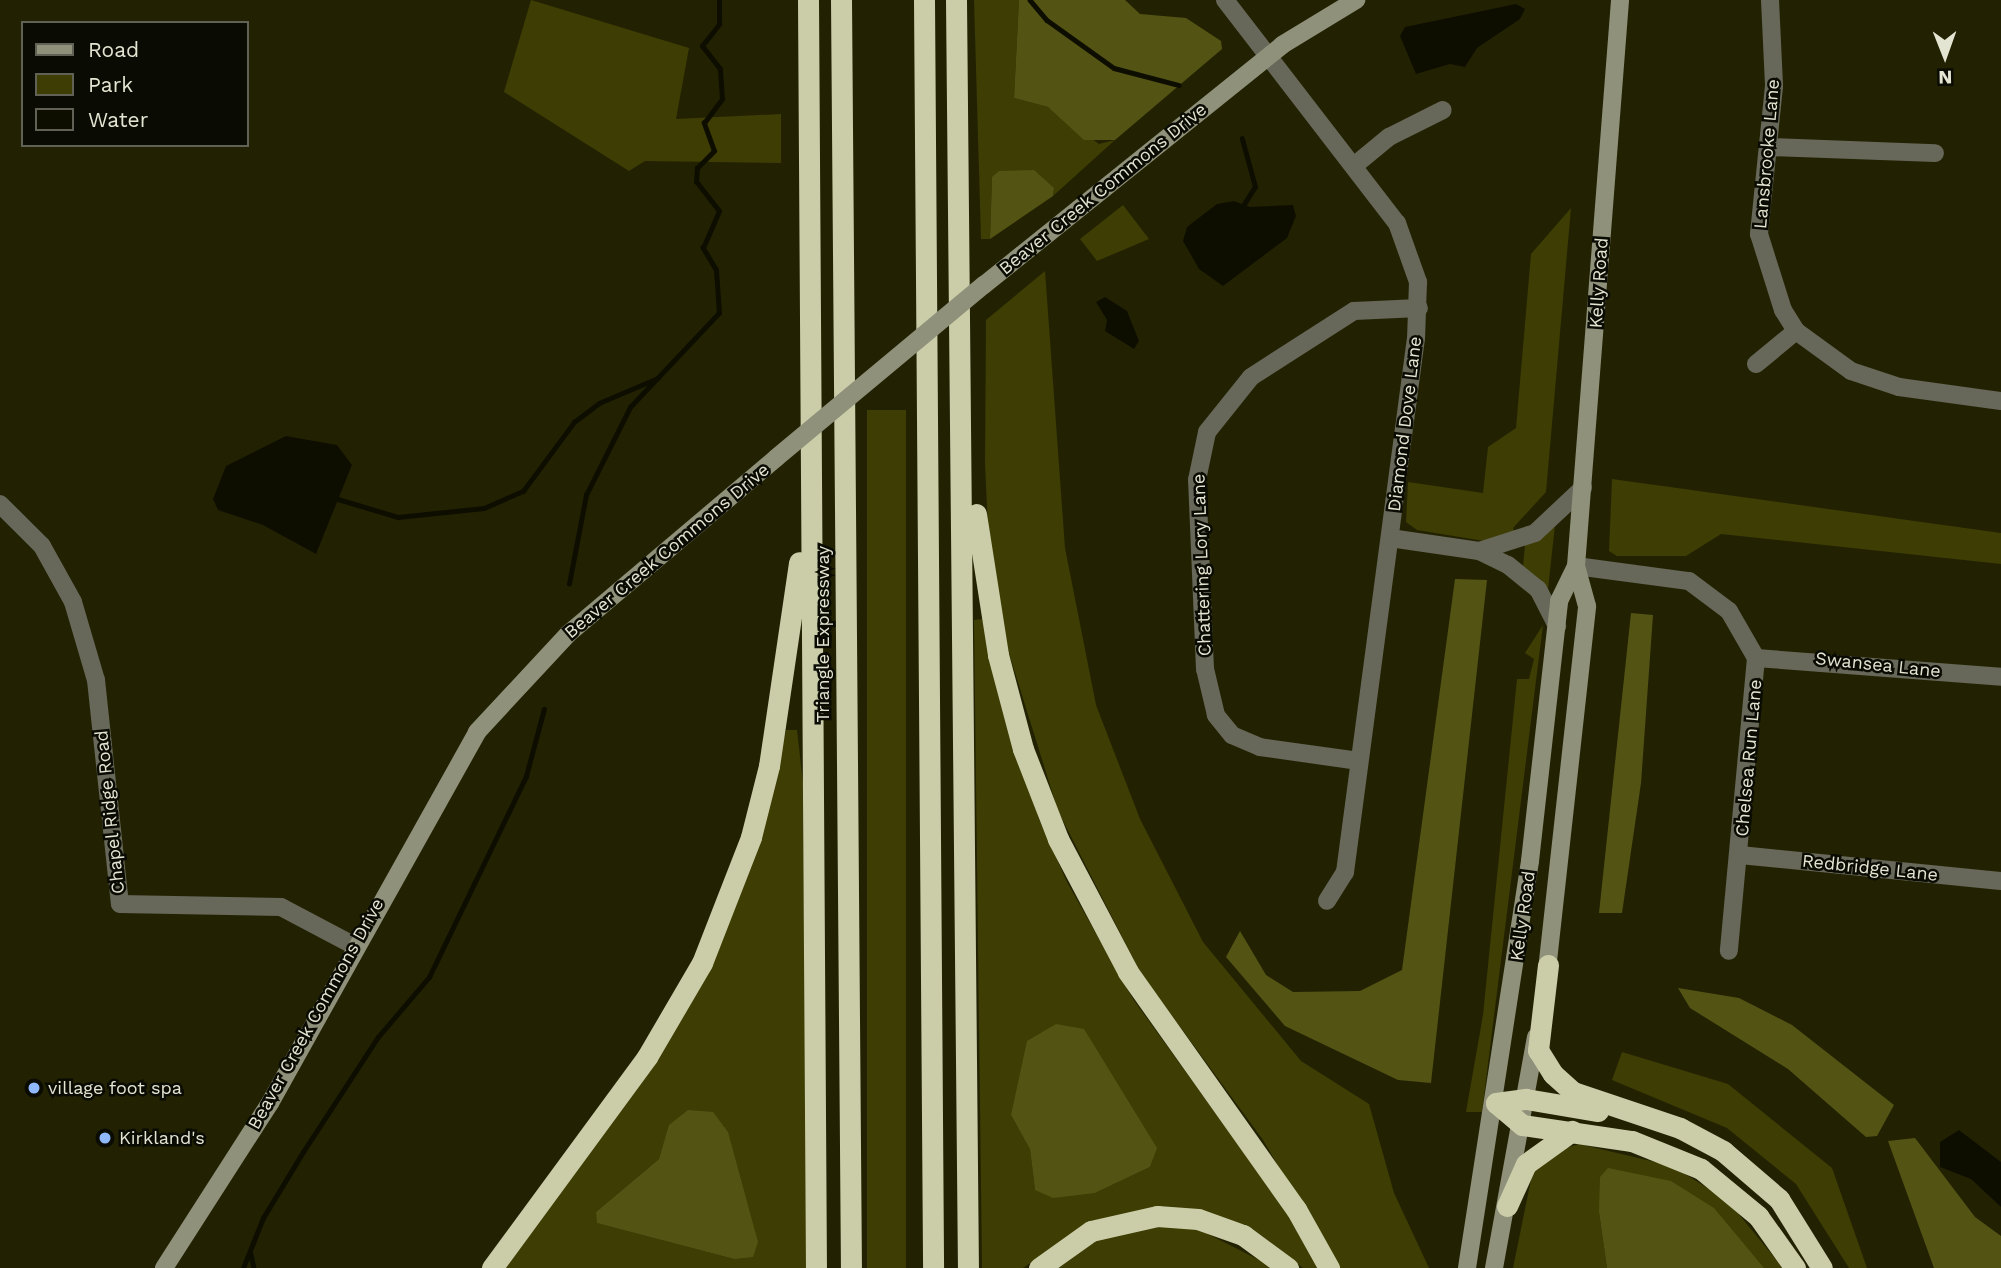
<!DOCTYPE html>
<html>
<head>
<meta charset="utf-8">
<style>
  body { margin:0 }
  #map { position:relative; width:2001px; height:1268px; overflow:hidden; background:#222203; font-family:"Work Sans",sans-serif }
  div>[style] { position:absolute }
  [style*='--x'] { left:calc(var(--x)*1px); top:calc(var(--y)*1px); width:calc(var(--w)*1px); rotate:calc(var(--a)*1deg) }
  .green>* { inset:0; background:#3d3d04; transform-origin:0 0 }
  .forest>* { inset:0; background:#535413 }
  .water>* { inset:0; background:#0e0e00 }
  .stream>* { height:4.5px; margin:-2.25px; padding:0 2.25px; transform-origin:2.25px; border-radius:2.25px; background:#0e0e00 }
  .street>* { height:18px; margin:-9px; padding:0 9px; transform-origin:9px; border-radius:9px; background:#676859 }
  .secondary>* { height:18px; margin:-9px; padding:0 9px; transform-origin:9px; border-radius:9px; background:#8f917a }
  .highway>* { height:21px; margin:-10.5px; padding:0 10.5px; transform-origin:10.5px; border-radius:10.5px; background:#cbcda9 }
  .secondary-bridge>* { height:18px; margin:-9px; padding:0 9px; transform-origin:9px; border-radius:9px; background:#8f917a }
  .dots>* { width:19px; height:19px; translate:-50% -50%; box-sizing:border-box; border:4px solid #0a0b02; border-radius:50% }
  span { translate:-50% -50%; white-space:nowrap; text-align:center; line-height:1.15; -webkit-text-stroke:5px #0a0b02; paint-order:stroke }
  .street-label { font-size:18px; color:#e3e4d2 }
  .poi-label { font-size:18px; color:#e3e4d2 }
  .left { translate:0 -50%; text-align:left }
  .legend { position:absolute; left:21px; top:21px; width:228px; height:126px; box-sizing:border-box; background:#0a0b02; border:2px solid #616255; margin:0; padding:9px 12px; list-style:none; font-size:21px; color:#e3e4d2 }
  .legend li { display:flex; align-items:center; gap:14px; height:35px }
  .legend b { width:35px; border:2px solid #616255 }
  .north { position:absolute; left:1910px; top:21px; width:70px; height:70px; -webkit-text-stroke:5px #0a0b02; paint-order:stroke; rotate:179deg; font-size:19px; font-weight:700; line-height:28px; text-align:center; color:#e3e4d2 }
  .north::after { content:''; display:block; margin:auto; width:24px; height:32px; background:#e3e4d2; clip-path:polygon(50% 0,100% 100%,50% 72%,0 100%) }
</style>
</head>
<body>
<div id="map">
  <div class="green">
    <div style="clip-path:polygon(531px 0,689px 48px,676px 119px,781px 114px,781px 163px,645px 161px,629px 171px,504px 92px)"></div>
    <div style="clip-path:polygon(974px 0,1019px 0,1014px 98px,1048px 107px,1099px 144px,1115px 140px,1053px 196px,1054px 188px,992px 177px,990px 239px,981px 239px)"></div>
    <div style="clip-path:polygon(1123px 205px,1149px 239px,1097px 261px,1080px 239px)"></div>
    <div style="clip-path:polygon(1571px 208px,1546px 492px,1513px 528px,1517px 535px,1484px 541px,1417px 530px,1406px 522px,1408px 482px,1483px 493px,1488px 447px,1516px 428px,1531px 254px)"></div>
    <div style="clip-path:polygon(1045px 271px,1065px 548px,1096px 705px,1140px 819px,1203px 942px,1301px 1061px,1369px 1104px,1394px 1193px,1429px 1268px,1338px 1268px,1263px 1140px,1140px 972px,1058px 811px,1003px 634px,989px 549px,985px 464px,986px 320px)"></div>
    <div style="left:906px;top:410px;width:858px;height:39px;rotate:90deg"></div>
    <div style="clip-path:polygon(1612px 479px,2001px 533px,2001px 564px,1721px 534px,1686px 556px,1617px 556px,1609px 551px)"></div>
    <div style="clip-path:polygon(1555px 525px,1548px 589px,1523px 567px,1525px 545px)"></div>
    <div style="clip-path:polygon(evenodd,982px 619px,1039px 819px,1067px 882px,1133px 999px,1282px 1205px,1318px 1268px,1303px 1268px,1247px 1225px,1165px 1207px,1090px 1221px,1023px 1268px,982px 1268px,974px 620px,982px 619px,1011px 1115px,1156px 1148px,1150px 1167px,1095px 1193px,1035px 1190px,1030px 1148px,1011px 1115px)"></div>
    <div style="clip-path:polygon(1543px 625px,1482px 1112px,1466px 1112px,1483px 1015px,1517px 679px,1529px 679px,1534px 659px,1525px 653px)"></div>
    <div style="clip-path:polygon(evenodd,786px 730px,797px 730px,803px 783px,807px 1268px,503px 1268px,710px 964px,760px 838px,786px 730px,670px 1125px,734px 1259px,598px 1223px,596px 1212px,659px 1159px,670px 1125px)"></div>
    <div style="clip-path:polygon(1622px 1052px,1728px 1084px,1832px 1168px,1867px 1268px,1849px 1268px,1796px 1184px,1727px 1128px,1612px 1080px)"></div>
    <div style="clip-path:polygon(1579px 1144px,1672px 1166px,1727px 1200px,1783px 1268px,1764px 1268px,1599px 1212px,1607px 1268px,1513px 1268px,1533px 1170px,1553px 1152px)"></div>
    <div style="clip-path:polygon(1157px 1225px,1200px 1230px,1275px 1268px,1051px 1268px,1112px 1232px)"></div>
  </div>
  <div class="forest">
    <div style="clip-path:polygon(1019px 0,1125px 0,1140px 14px,1186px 18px,1221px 41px,1222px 49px,1115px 140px,1084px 140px,1048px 107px,1014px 98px)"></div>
    <div style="clip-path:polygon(1034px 170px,1054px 188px,1053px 196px,990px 239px,992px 177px,999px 171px)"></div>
    <div style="clip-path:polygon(1455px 579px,1487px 580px,1431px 1083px,1398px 1080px,1285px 1026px,1226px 957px,1240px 931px,1266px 975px,1293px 992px,1360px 991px,1402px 970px)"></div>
    <div style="clip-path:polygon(1631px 613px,1653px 615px,1641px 783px,1622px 913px,1599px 913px)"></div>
    <div style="clip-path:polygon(1678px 988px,1739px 998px,1792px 1025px,1894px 1105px,1877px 1136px,1866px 1137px,1788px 1069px,1690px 1008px)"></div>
    <div style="clip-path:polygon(1056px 1024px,1084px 1029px,1157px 1148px,1150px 1167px,1095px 1193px,1053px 1198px,1035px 1190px,1030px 1149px,1011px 1115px,1027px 1041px)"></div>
    <div style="clip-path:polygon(688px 1110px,713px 1112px,728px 1132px,758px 1242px,753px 1257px,734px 1259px,597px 1223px,596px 1212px,659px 1159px,669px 1125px)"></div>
    <div style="clip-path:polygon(1915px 1138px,1975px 1217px,2001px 1236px,2001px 1268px,1934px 1268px,1888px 1141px)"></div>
    <div style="clip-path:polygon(1608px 1168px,1671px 1181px,1714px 1208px,1764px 1268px,1607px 1268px,1599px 1212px,1600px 1177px)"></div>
  </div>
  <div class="water">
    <div style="clip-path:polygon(1516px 4px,1525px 9px,1520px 19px,1477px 48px,1465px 67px,1450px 64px,1416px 74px,1400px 36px,1405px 27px)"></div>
    <div style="clip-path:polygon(1234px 201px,1250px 207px,1293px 205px,1296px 216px,1287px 238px,1223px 286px,1199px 269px,1183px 241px,1187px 227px,1217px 204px)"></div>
    <div style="clip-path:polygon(1105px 297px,1127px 311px,1139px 341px,1134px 349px,1105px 331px,1107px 320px,1096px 302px)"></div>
    <div style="clip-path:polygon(286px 436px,337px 445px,352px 465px,316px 554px,263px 525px,218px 510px,213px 499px,226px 466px)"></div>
    <div style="clip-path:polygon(1959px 1130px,2001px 1162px,2001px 1207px,1971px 1179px,1940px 1167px,1940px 1142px)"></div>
  </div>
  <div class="stream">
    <div style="--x:1030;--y:0;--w:26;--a:50"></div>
    <div style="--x:1047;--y:20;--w:82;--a:35.6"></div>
    <div style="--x:1114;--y:68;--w:67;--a:14.7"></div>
    <div style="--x:1241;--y:209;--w:26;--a:-58"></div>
    <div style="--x:1255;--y:187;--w:50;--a:-105.2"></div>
    <div style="--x:338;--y:499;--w:63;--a:16.7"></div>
    <div style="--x:398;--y:517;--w:86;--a:-6"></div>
    <div style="--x:484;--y:508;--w:43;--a:-23.6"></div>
    <div style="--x:523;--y:491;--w:86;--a:-53.5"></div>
    <div style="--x:574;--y:422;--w:31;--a:-37"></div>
    <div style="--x:599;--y:403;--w:64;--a:-23"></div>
    <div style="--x:569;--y:584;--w:91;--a:-79.2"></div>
    <div style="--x:586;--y:495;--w:98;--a:-63.4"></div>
    <div style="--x:630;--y:407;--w:129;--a:-46.6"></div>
    <div style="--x:719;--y:313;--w:43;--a:-94"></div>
    <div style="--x:716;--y:270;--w:26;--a:-121"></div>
    <div style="--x:703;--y:248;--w:40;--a:-66.6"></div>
    <div style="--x:719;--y:211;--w:37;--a:-128"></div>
    <div style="--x:696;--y:182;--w:14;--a:-86"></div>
    <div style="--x:697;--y:168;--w:24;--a:-45"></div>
    <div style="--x:714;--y:151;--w:30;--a:-110"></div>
    <div style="--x:704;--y:123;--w:30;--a:-53"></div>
    <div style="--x:722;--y:99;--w:30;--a:-94"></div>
    <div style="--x:720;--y:69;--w:29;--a:-128"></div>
    <div style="--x:702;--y:46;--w:28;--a:-52"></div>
    <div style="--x:719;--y:24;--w:24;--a:-90"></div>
    <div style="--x:251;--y:1254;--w:14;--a:78"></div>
    <div style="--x:243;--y:1268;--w:54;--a:-68.2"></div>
    <div style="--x:263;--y:1218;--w:77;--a:-58.8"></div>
    <div style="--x:303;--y:1152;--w:137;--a:-56.9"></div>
    <div style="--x:378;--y:1037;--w:79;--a:-49.6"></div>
    <div style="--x:429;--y:977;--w:223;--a:-64.2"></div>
    <div style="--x:526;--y:776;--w:69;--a:-75"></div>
  </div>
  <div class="street">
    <div style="--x:1225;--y:0;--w:282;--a:52.4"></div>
    <div style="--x:1397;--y:223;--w:63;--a:70.4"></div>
    <div style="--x:1418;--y:282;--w:56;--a:92"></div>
    <div style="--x:1416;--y:338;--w:539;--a:97.57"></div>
    <div style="--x:1345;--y:872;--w:34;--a:122"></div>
    <div style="--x:1770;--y:0;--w:86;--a:87.3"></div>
    <div style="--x:1774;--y:86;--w:149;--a:95.8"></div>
    <div style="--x:1759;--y:234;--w:80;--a:72.5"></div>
    <div style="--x:1783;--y:310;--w:25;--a:58"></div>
    <div style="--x:1796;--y:331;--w:68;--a:36"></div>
    <div style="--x:1851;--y:371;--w:51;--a:18.4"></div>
    <div style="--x:1899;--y:387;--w:103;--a:7.8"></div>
    <div style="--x:1768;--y:147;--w:167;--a:2.1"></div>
    <div style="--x:1355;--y:165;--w:44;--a:-39.5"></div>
    <div style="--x:1389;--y:137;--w:60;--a:-26.6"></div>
    <div style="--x:1756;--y:364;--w:52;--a:-39.5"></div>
    <div style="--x:0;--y:504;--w:59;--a:45"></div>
    <div style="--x:42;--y:546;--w:64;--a:61"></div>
    <div style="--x:73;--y:602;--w:81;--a:73.6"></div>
    <div style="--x:96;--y:680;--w:225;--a:83.9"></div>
    <div style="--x:120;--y:904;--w:161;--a:1.1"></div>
    <div style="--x:281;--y:907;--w:84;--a:27.8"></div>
    <div style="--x:1390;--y:538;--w:90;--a:8.3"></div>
    <div style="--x:1479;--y:551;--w:32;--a:26"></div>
    <div style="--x:1508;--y:565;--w:38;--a:39"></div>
    <div style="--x:1538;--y:589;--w:42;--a:62.8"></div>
    <div style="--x:1479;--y:551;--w:59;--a:-17.8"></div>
    <div style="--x:1535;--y:533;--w:66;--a:-43.2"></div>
    <div style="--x:1576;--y:566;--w:114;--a:7.6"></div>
    <div style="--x:1689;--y:581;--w:50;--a:36.9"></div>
    <div style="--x:1729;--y:611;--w:54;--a:60.1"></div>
    <div style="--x:1756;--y:658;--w:294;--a:95.3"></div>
    <div style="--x:1756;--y:658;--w:246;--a:4.4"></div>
    <div style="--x:1359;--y:761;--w:100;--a:-172"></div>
    <div style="--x:1260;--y:747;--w:30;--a:-157"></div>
    <div style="--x:1232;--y:735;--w:26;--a:-129"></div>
    <div style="--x:1216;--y:715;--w:47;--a:-103.4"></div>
    <div style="--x:1205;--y:669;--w:189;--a:-92.4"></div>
    <div style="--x:1197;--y:480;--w:49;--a:-78.2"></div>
    <div style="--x:1207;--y:432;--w:70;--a:-51.3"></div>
    <div style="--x:1251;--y:377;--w:122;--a:-32.7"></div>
    <div style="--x:1354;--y:311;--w:65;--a:-2.6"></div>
    <div style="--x:1740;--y:855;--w:262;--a:5.7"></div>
  </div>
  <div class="secondary">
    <div style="--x:984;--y:285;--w:383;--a:-38.8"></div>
    <div style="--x:1282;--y:45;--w:87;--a:-31.3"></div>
    <div style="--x:1546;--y:979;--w:375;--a:-83.7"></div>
    <div style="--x:1587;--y:606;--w:41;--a:-105.4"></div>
    <div style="--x:1576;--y:566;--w:568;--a:-85.55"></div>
    <div style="--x:164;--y:1268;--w:196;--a:-57.3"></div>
    <div style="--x:270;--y:1103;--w:425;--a:-60.8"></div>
    <div style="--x:477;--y:732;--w:134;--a:-47.1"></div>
    <div style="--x:568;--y:634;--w:272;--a:-40.2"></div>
    <div style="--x:1467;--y:1268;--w:412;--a:-81.2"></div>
    <div style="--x:1530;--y:861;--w:262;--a:-83.6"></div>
    <div style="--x:1559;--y:601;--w:39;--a:-64"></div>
    <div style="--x:1494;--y:1268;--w:235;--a:-79.7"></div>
  </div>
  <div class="highway">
    <div style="--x:808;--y:0;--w:1268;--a:89.64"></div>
    <div style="--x:841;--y:0;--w:1268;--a:89.55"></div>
    <div style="--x:924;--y:0;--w:1268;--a:89.59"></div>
    <div style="--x:956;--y:0;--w:1268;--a:89.46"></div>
    <div style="--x:976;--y:514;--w:143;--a:81.1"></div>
    <div style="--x:998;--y:655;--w:97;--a:75.1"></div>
    <div style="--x:1023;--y:749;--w:97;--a:68.7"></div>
    <div style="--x:1058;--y:839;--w:150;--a:62.2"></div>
    <div style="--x:1128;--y:972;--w:291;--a:54.7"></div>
    <div style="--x:1296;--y:1209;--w:68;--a:60.8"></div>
    <div style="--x:1548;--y:965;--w:86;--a:96.7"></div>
    <div style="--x:1538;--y:1050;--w:28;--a:58"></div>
    <div style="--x:1553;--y:1074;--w:27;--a:42"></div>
    <div style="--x:1573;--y:1092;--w:113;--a:18.6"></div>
    <div style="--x:1680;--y:1128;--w:49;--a:28.1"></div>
    <div style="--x:1723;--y:1151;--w:74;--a:40.6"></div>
    <div style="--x:1779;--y:1199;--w:81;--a:58.1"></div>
    <div style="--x:1496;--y:1103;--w:34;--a:40"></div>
    <div style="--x:1522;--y:1125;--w:111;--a:8.3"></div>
    <div style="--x:1632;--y:1141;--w:74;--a:22.1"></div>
    <div style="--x:1701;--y:1169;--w:74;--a:39.5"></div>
    <div style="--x:1758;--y:1216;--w:64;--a:54.6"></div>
    <div style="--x:1496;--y:1103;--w:30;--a:-8"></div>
    <div style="--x:1526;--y:1099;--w:73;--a:9.5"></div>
    <div style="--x:1507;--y:1206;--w:46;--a:-65.7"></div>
    <div style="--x:1526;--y:1164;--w:57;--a:-35.7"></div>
    <div style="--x:492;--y:1268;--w:262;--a:-53.7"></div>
    <div style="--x:647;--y:1057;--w:109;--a:-59.7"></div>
    <div style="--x:702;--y:963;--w:135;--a:-68.7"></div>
    <div style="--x:751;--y:837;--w:73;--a:-75.8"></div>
    <div style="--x:769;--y:766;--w:206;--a:-81.6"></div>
    <div style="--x:1039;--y:1268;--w:64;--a:-35.4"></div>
    <div style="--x:1091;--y:1231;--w:68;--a:-12.8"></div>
    <div style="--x:1157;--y:1216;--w:41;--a:4.2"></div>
    <div style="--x:1198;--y:1219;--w:48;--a:19.6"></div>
    <div style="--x:1243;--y:1235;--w:56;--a:36.3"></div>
  </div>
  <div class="secondary-bridge">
    <div style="--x:776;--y:458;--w:271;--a:-39.8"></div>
  </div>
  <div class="dots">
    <div style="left:34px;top:1088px;background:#8fb8fd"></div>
    <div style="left:105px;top:1138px;background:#8fb8fd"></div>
  </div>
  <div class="street-label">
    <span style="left:1767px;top:154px;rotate:-85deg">Lansbrooke Lane</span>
    <span style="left:1103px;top:189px;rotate:-39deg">Beaver Creek Commons Drive</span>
    <span style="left:1599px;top:283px;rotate:-86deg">Kelly Road</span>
    <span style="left:1405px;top:424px;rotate:-83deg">Diamond Dove Lane</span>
    <span style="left:667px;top:551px;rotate:-40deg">Beaver Creek Commons Drive</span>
    <span style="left:1202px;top:565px;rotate:-92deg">Chattering Lory Lane</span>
    <span style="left:823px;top:634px;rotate:-90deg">Triangle Expressway</span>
    <span style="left:1878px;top:665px;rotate:6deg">Swansea Lane</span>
    <span style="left:1749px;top:758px;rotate:-85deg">Chelsea Run Lane</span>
    <span style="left:110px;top:812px;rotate:-96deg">Chapel Ridge Road</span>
    <span style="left:1870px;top:868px;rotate:6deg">Redbridge Lane</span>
    <span style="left:1523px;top:916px;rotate:-82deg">Kelly Road</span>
    <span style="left:316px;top:1014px;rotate:-61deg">Beaver Creek Commons Drive</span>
  </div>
  <div class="poi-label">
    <span class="left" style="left:48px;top:1088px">village foot spa</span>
    <span class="left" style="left:119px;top:1138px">Kirkland's</span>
  </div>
  <ul class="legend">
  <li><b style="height:9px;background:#8f917a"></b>Road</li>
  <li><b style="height:19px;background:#3d3d04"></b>Park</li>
  <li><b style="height:19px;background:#0e0e00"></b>Water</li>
  </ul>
  <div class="north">N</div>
</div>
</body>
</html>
